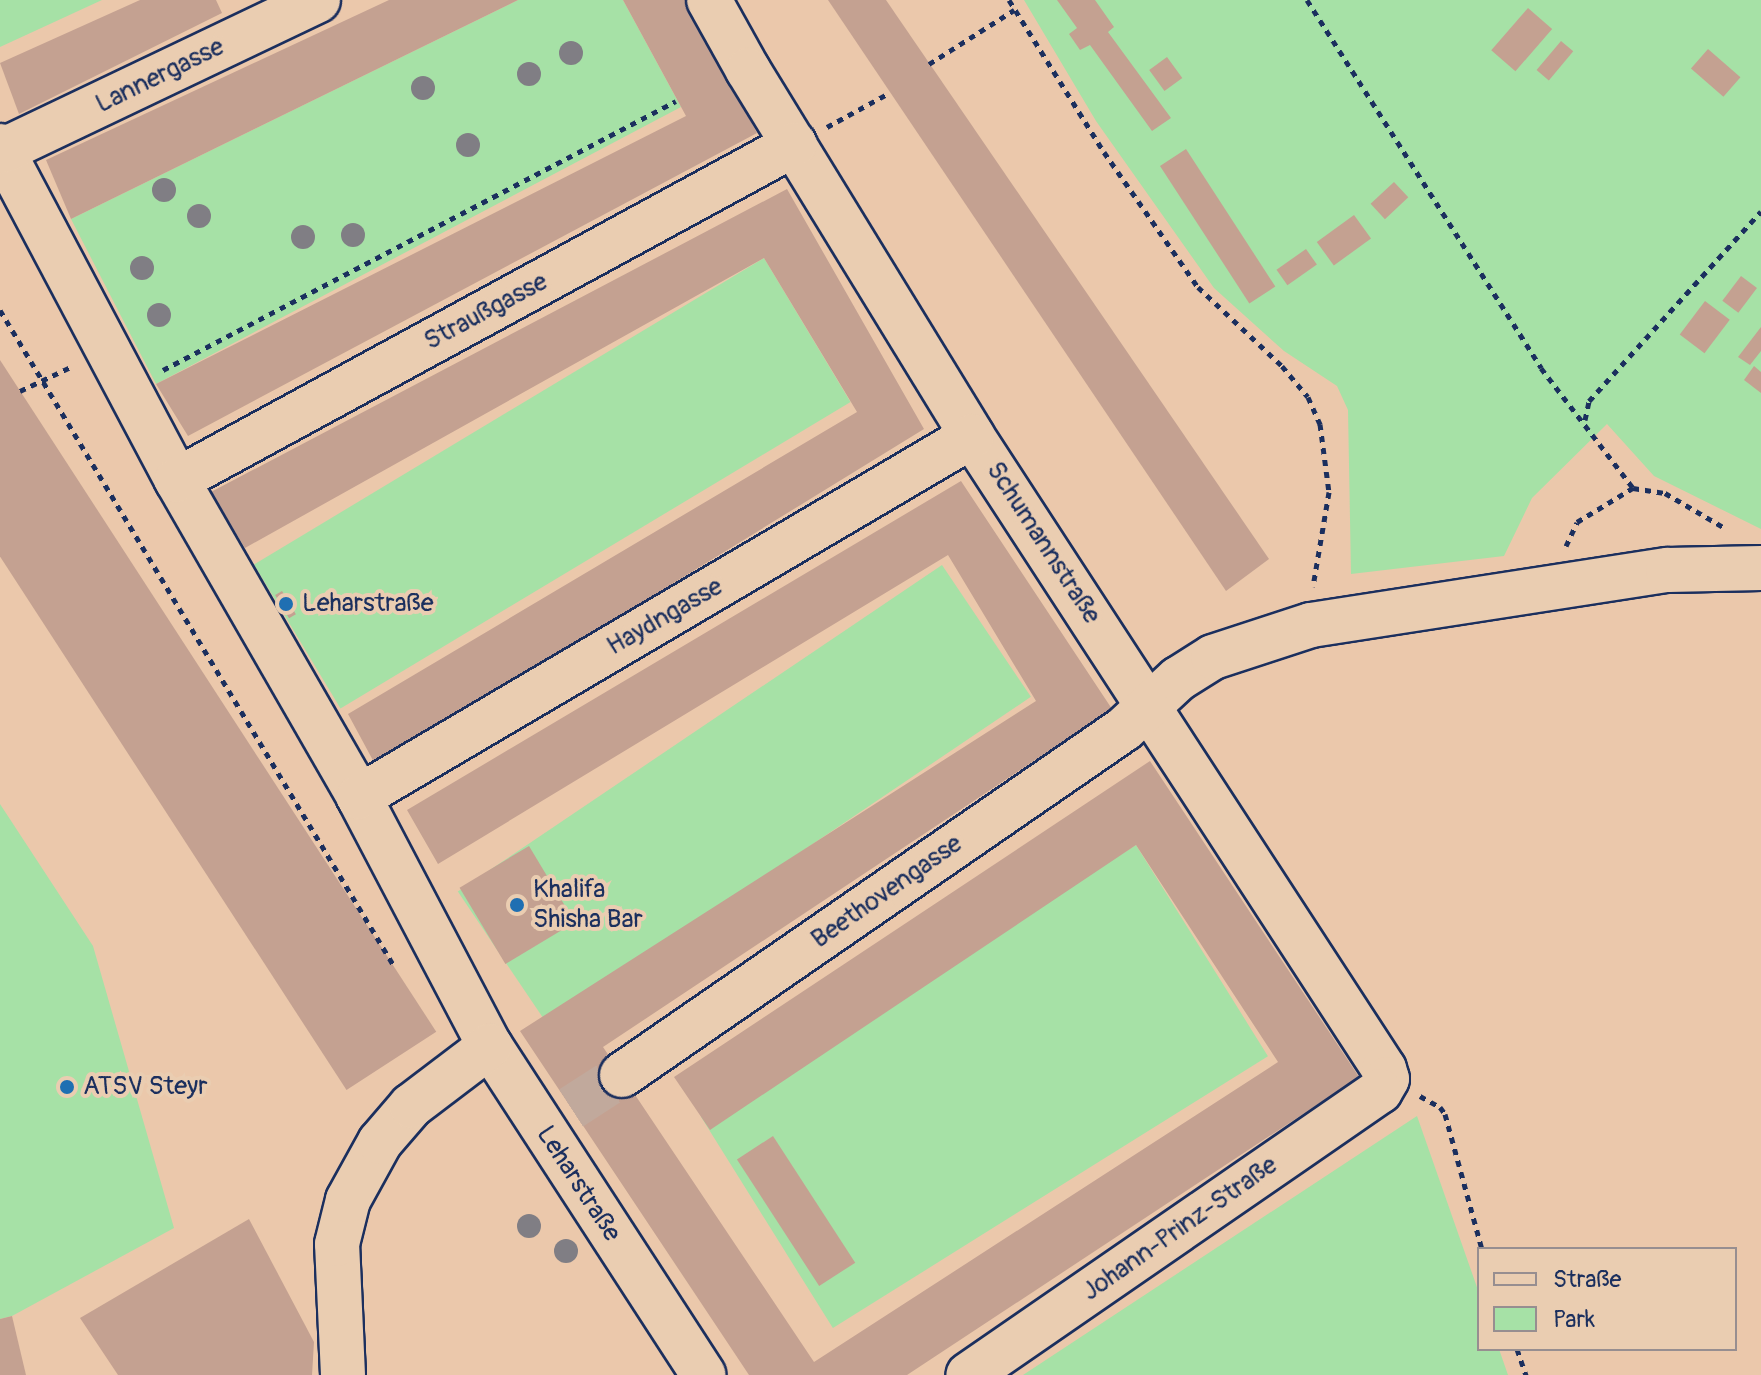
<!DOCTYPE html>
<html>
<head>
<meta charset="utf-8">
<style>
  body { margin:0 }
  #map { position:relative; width:1761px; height:1375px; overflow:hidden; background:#ebc8ab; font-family:Pangolin,sans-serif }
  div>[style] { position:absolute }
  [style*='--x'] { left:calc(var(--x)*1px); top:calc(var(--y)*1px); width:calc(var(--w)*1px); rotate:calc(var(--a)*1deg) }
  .green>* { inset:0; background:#a6e1a6; transform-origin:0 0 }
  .building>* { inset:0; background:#c4a191; transform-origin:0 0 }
  .minor-tunnel>* { height:44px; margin-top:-22px; transform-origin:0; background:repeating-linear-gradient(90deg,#c1a99c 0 44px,transparent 0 66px) }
  .path>* { height:5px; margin-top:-2.5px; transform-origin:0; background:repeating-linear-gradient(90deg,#1b2f5e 0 6px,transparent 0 12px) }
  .roads { filter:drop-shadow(2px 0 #1b2f5e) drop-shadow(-2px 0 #1b2f5e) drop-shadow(0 2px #1b2f5e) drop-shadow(0 -2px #1b2f5e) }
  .minor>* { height:44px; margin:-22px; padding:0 22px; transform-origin:22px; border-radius:22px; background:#eacdb1 }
  .trees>* { width:24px; height:24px; margin:-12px; border-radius:50%; background:#807e84 }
  .dots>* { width:22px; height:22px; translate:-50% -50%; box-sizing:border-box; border:4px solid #eacdb1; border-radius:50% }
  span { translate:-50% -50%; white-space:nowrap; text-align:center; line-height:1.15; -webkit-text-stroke:8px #eacdb1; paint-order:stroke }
  .street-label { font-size:26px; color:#1b2f5e }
  .poi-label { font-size:26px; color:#1b2f5e }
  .left { translate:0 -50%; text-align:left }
  .legend { position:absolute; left:1477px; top:1247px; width:260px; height:104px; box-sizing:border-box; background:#eacdb1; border:2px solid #978e90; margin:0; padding:10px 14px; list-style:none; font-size:24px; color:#1b2f5e }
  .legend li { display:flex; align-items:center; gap:16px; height:40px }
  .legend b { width:40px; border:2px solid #978e90 }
</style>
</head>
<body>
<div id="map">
  <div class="green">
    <div style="clip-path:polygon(0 0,102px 0,0 47px)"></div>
    <div style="clip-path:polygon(518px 0,623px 0,681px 107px,156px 384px,71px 219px)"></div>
    <div style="clip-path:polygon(1024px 0,1761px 0,1761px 529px,1654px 476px,1607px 424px,1532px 498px,1504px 556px,1351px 574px,1348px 410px,1337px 386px,1284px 351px,1214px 288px,1096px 121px)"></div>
    <div style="left:764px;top:258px;width:168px;height:595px;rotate:59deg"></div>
    <div style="left:942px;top:565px;width:159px;height:584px;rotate:56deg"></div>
    <div style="clip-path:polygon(0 804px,93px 946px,174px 1228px,12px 1316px,0 1319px)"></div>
    <div style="left:1136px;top:845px;width:249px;height:513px;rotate:58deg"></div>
    <div style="clip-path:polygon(1417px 1116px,1479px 1293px,1479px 1349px,1499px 1349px,1508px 1375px,1023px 1375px)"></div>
  </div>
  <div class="building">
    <div style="clip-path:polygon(140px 0,216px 0,222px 13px,19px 114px,0 63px)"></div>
    <div style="clip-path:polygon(389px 0,518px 0,71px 219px,46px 160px)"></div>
    <div style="clip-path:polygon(623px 0,685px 0,757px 133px,188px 436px,156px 384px,686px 116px)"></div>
    <div style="clip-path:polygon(828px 0,886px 0,1269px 559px,1226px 591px)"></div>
    <div style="clip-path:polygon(1057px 0,1095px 0,1114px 27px,1108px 32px,1171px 118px,1152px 131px,1090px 45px,1080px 50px,1069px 34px,1077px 28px)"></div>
    <div style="left:1528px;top:8px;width:32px;height:56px;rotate:41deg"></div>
    <div style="left:1561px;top:41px;width:16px;height:38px;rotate:40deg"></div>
    <div style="left:1708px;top:49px;width:43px;height:26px;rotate:41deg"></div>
    <div style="left:1167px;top:57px;width:26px;height:22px;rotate:54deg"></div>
    <div style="left:1186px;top:149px;width:164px;height:31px;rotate:57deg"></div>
    <div style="left:1394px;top:182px;width:21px;height:32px;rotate:47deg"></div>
    <div style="clip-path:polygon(787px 189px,924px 429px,376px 766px,348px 714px,857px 412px,764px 258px,245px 548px,211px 492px)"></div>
    <div style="left:1354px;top:215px;width:29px;height:46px;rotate:54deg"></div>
    <div style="left:1306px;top:249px;width:19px;height:36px;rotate:55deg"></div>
    <div style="left:1741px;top:276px;width:20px;height:31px;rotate:37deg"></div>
    <div style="left:1705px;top:301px;width:31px;height:42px;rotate:37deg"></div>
    <div style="clip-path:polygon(1761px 327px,1761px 351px,1750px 365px,1738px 357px)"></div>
    <div style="left:0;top:360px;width:801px;height:107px;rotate:57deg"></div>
    <div style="clip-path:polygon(1754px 366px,1761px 372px,1761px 393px,1744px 380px)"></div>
    <div style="clip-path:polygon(961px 481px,1112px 709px,603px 1047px,814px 1362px,1278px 1062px,1136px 845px,710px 1130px,674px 1077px,1150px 761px,1359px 1077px,907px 1375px,749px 1375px,520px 1031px,1036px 701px,948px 555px,438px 864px,407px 810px)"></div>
    <div style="left:282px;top:591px;width:27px;height:8px;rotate:59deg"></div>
    <div style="left:529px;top:846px;width:89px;height:81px;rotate:59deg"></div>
    <div style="left:773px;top:1136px;width:151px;height:43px;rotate:57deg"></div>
    <div style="clip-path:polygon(249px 1219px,314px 1342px,312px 1375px,118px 1375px,80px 1318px)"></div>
    <div style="clip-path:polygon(12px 1316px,26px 1375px,0 1375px,0 1319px)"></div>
  </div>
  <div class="minor-tunnel">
    <div style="--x:571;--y:1108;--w:61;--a:-32.9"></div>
  </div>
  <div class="path">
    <div style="--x:1009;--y:0;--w:179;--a:58"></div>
    <div style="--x:1104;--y:152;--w:165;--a:55.2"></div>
    <div style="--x:1198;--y:287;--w:115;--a:43.2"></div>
    <div style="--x:1282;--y:366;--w:40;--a:50"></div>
    <div style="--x:1308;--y:397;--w:30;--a:66"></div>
    <div style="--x:1320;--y:424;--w:69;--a:82.5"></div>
    <div style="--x:1329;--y:492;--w:96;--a:99.6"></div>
    <div style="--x:1307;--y:0;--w:436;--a:57.5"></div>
    <div style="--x:1541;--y:368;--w:151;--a:52.5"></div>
    <div style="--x:929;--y:64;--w:101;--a:-32.4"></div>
    <div style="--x:827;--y:127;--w:71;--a:-28.7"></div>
    <div style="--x:0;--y:310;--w:765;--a:59.01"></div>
    <div style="--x:163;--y:370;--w:579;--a:-27.67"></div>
    <div style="--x:20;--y:391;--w:59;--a:-25.3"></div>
    <div style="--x:1585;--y:420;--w:19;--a:-78"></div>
    <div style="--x:1589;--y:401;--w:256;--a:-47.8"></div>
    <div style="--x:1566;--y:546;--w:26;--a:-65"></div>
    <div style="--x:1577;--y:522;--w:66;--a:-31.3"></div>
    <div style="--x:1633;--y:488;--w:32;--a:9"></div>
    <div style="--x:1665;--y:493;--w:69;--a:30.3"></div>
    <div style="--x:1420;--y:1096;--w:23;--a:29"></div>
    <div style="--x:1440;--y:1107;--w:9;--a:54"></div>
    <div style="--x:1445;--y:1114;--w:140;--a:74.7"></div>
    <div style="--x:1517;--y:1349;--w:28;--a:71"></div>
  </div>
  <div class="roads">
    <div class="minor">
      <div style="--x:709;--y:0;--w:80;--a:60.9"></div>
      <div style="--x:748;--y:70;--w:429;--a:58.5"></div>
      <div style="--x:972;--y:436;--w:755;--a:56.94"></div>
      <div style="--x:1384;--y:1069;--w:10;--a:73"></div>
      <div style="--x:1387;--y:1079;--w:14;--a:120"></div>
      <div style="--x:1380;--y:1091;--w:500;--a:145.4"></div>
      <div style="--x:0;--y:146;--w:378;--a:62.1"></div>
      <div style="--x:177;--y:480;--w:366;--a:60.1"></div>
      <div style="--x:359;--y:797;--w:281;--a:62.3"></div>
      <div style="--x:490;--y:1046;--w:392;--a:57"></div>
      <div style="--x:2;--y:151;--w:350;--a:-25.5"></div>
      <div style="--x:177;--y:480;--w:703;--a:-28.53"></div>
      <div style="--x:359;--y:797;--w:711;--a:-30.49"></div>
      <div style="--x:622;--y:1075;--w:610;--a:-34.58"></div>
      <div style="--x:1124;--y:729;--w:74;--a:-42.8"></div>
      <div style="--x:1178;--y:679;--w:41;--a:-32.2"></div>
      <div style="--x:1213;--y:657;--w:103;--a:-18.1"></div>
      <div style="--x:1311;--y:625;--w:361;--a:-8.8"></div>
      <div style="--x:1668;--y:570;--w:93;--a:-1.2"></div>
      <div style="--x:343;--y:1375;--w:131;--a:-92.6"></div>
      <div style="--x:337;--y:1244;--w:45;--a:-76"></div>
      <div style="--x:348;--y:1200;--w:66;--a:-61.1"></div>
      <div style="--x:380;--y:1142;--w:48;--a:-49.3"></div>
      <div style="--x:411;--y:1106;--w:99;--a:-37.2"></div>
    </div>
  </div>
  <div class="trees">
    <div style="left:571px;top:53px"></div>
    <div style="left:529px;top:74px"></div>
    <div style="left:423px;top:88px"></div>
    <div style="left:468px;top:145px"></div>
    <div style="left:164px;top:190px"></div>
    <div style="left:199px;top:216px"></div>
    <div style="left:353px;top:235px"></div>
    <div style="left:303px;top:237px"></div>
    <div style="left:142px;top:268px"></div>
    <div style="left:159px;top:315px"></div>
    <div style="left:529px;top:1226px"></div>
    <div style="left:566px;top:1251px"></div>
  </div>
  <div class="dots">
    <div style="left:286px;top:604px;background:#1f6fb2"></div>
    <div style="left:517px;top:905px;background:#1f6fb2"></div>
    <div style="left:67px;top:1087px;background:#1f6fb2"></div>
  </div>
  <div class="street-label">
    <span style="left:160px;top:76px;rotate:-26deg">Lannergasse</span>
    <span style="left:486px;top:312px;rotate:-28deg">Straußgasse</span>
    <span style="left:1043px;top:543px;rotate:57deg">Schumannstraße</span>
    <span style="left:665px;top:617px;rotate:-30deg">Haydngasse</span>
    <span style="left:887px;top:892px;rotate:-35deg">Beethovengasse</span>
    <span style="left:578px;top:1184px;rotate:57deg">Leharstraße</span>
    <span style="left:1180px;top:1229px;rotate:-35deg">Johann-Prinz-Straße</span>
  </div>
  <div class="poi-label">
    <span class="left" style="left:302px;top:604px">Leharstraße</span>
    <span class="left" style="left:533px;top:905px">Khalifa<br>Shisha Bar</span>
    <span class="left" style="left:83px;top:1087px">ATSV Steyr</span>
  </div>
  <ul class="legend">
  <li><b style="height:10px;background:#eacdb1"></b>Straße</li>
  <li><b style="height:22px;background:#a6e1a6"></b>Park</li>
  </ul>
</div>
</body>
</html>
